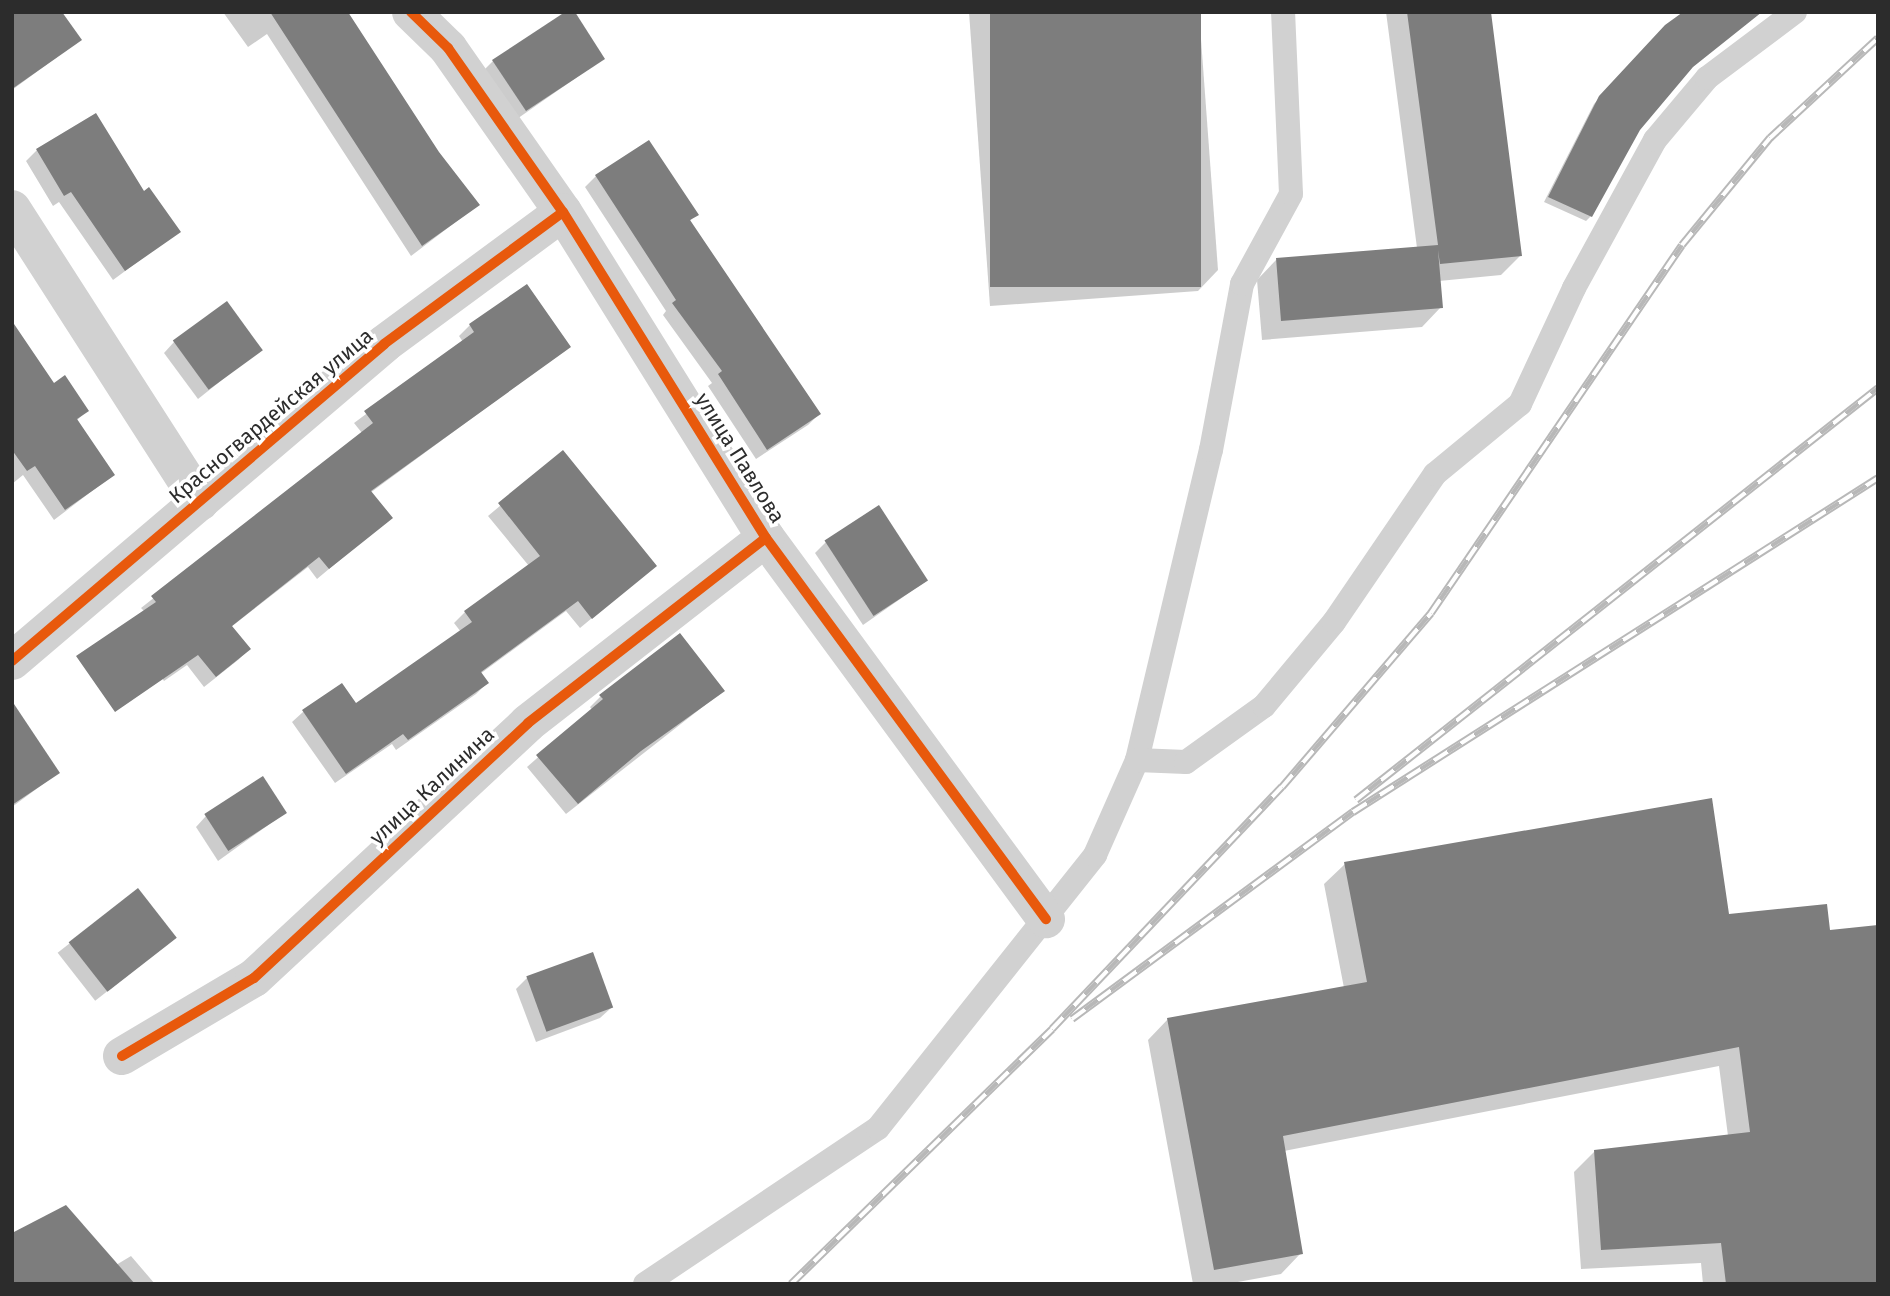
<!DOCTYPE html>
<html>
<head>
<meta charset="utf-8">
<style>
  body { margin:0 }
  #map { position:relative; width:1890px; height:1296px; overflow:hidden; background:#fff; font-family:"Fira Sans",sans-serif }
  div>[style] { position:absolute }
  [style*='--x'] { left:calc(var(--x)*1px); top:calc(var(--y)*1px); width:calc(var(--w)*1px); rotate:calc(var(--a)*1deg) }
  .shadow>* { inset:0; background:#0003; transform-origin:0 0 }
  .building>* { inset:0; background:#7d7d7d; transform-origin:0 0 }
  .lane>* { height:24px; margin:-12px; padding:0 12px; transform-origin:12px; border-radius:12px; background:#d1d1d1 }
  .street>* { height:38px; margin:-19px; padding:0 19px; transform-origin:19px; border-radius:19px; background:#d1d1d1 }
  .rail>* { height:8px; margin-top:-4px; transform-origin:0; background:repeating-linear-gradient(90deg,#fff 0 16px,#b8b8b8 0 32px); box-sizing:border-box; border-block:2px solid #b8b8b8 }
  .cycleway>* { height:10px; margin:-5px; padding:0 5px; transform-origin:5px; border-radius:5px; background:#e8590c }
  span { translate:-50% -50%; white-space:nowrap; text-align:center; line-height:1.15; -webkit-text-stroke:7px #fff; paint-order:stroke }
  .street-label { font-size:21px; color:#2c2c2c }
  .frame { position:absolute; inset:0; border:14px solid #2c2c2c; pointer-events:none }
</style>
</head>
<body>
<div id="map">
  <div class="shadow">
    <div style="clip-path:polygon(223px 12px,327px 12px,478px 205px,411px 256px,267px 34px,248px 47px)"></div>
    <div style="clip-path:polygon(969px 12px,1199px 12px,1218px 270px,1198px 291px,990px 306px)"></div>
    <div style="clip-path:polygon(1386px 12px,1489px 12px,1520px 256px,1501px 275px,1439px 281px,1441px 307px,1422px 327px,1262px 340px,1257px 280px,1276px 260px,1417px 248px)"></div>
    <div style="clip-path:polygon(12px 15px,80px 40px,12px 90px)"></div>
    <div style="clip-path:polygon(1666px 27px,1688px 69px,1638px 129px,1591px 216px,1586px 221px,1544px 202px,1594px 104px)"></div>
    <div style="clip-path:polygon(603px 59px,514px 121px,482px 72px,493px 61px)"></div>
    <div style="clip-path:polygon(37px 150px,143px 193px,178px 232px,113px 280px,59px 202px,53px 206px,26px 161px)"></div>
    <div style="clip-path:polygon(596px 176px,696px 214px,689px 222px,819px 414px,808px 425px,756px 459px,708px 386px,712px 383px,663px 315px,666px 311px,585px 187px)"></div>
    <div style="clip-path:polygon(12px 324px,53px 385px,87px 411px,76px 421px,113px 475px,54px 520px,23px 475px,12px 484px)"></div>
    <div style="clip-path:polygon(470px 325px,569px 347px,370px 493px,390px 518px,317px 579px,308px 567px,231px 627px,249px 649px,238px 660px,204px 687px,187px 665px,164px 681px,127px 628px,145px 612px,141px 608px,362px 433px,354px 423px,463px 342px,459px 336px)"></div>
    <div style="clip-path:polygon(174px 342px,261px 349px,198px 399px,164px 353px)"></div>
    <div style="clip-path:polygon(563px 453px,655px 566px,580px 628px,566px 611px,480px 674px,487px 683px,476px 694px,396px 750px,392px 744px,335px 783px,292px 722px,303px 712px,355px 705px,461px 632px,454px 623px,465px 612px,529px 566px,488px 516px)"></div>
    <div style="clip-path:polygon(826px 542px,926px 581px,863px 625px,815px 553px)"></div>
    <div style="clip-path:polygon(723px 691px,566px 814px,527px 767px,592px 710px,590px 707px,601px 696px)"></div>
    <div style="clip-path:polygon(12px 720px,58px 773px,12px 807px)"></div>
    <div style="clip-path:polygon(285px 813px,218px 861px,196px 827px,206px 816px)"></div>
    <div style="clip-path:polygon(1345px 864px,1728px 916px,1878px 1284px,1703px 1284px,1701px 1263px,1581px 1269px,1574px 1172px,1595px 1151px,1728px 1136px,1719px 1066px,1284px 1151px,1301px 1253px,1281px 1274px,1227px 1284px,1193px 1284px,1148px 1040px,1168px 1019px,1344px 988px,1324px 884px)"></div>
    <div style="left:138px;top:890px;width:61px;height:102px;rotate:52deg"></div>
    <div style="clip-path:polygon(527px 978px,611px 1008px,600px 1018px,536px 1042px,516px 989px)"></div>
    <div style="clip-path:polygon(131px 1256px,155px 1284px,12px 1284px,116px 1265px)"></div>
  </div>
  <div class="building">
    <div style="clip-path:polygon(12px 12px,62px 12px,82px 40px,12px 89px)"></div>
    <div style="clip-path:polygon(270px 12px,348px 12px,439px 152px,480px 205px,422px 246px)"></div>
    <div style="clip-path:polygon(565px 12px,575px 12px,605px 59px,526px 111px,492px 60px)"></div>
    <div style="left:990px;top:12px;width:211px;height:275px"></div>
    <div style="clip-path:polygon(1407px 12px,1491px 12px,1522px 256px,1440px 264px,1438px 250px,1443px 308px,1281px 321px,1276px 258px,1438px 245px)"></div>
    <div style="clip-path:polygon(1683px 12px,1762px 12px,1693px 67px,1640px 130px,1592px 217px,1548px 197px,1599px 96px,1665px 25px)"></div>
    <div style="clip-path:polygon(96px 113px,144px 191px,149px 187px,181px 232px,125px 271px,71px 192px,64px 196px,36px 149px)"></div>
    <div style="clip-path:polygon(649px 140px,699px 215px,690px 220px,821px 414px,767px 450px,718px 374px,722px 371px,672px 303px,676px 300px,595px 175px)"></div>
    <div style="clip-path:polygon(527px 284px,571px 347px,371px 491px,393px 518px,329px 569px,319px 557px,232px 626px,251px 649px,216px 677px,198px 655px,115px 712px,76px 656px,156px 602px,151px 596px,373px 423px,364px 411px,474px 332px,469px 324px)"></div>
    <div style="left:227px;top:301px;width:61px;height:67px;rotate:54deg"></div>
    <div style="clip-path:polygon(12px 321px,54px 383px,65px 375px,89px 411px,77px 419px,115px 475px,65px 510px,35px 466px,27px 471px,12px 450px)"></div>
    <div style="clip-path:polygon(563px 450px,657px 566px,592px 619px,578px 601px,481px 672px,489px 683px,408px 740px,403px 734px,346px 774px,302px 710px,342px 683px,356px 703px,472px 622px,464px 611px,540px 556px,498px 503px)"></div>
    <div style="left:879px;top:505px;width:90px;height:65px;rotate:57deg"></div>
    <div style="clip-path:polygon(680px 633px,725px 691px,641px 751px,578px 804px,536px 755px,603px 699px,599px 695px)"></div>
    <div style="clip-path:polygon(12px 701px,60px 773px,12px 805px)"></div>
    <div style="left:263px;top:776px;width:44px;height:70px;rotate:57deg"></div>
    <div style="clip-path:polygon(1712px 798px,1729px 914px,1827px 904px,1830px 930px,1878px 925px,1878px 1284px,1726px 1284px,1721px 1243px,1601px 1250px,1594px 1150px,1750px 1132px,1739px 1047px,1283px 1136px,1303px 1254px,1214px 1270px,1167px 1018px,1367px 982px,1344px 862px)"></div>
    <div style="left:138px;top:888px;width:63px;height:88px;rotate:52deg"></div>
    <div style="left:593px;top:952px;width:59px;height:71px;rotate:70deg"></div>
    <div style="clip-path:polygon(66px 1205px,135px 1284px,12px 1284px,12px 1233px)"></div>
  </div>
  <div class="lane">
    <div style="--x:1137;--y:760;--w:319;--a:-76.6"></div>
    <div style="--x:1211;--y:450;--w:169;--a:-79.4"></div>
    <div style="--x:1242;--y:284;--w:102;--a:-61.4"></div>
    <div style="--x:1291;--y:194;--w:182;--a:-92.5"></div>
    <div style="--x:645;--y:1284;--w:280;--a:-33.8"></div>
    <div style="--x:878;--y:1128;--w:349;--a:-51.5"></div>
    <div style="--x:1095;--y:855;--w:104;--a:-66.1"></div>
    <div style="--x:1137;--y:760;--w:49;--a:2.3"></div>
    <div style="--x:1186;--y:762;--w:96;--a:-35.7"></div>
    <div style="--x:1264;--y:706;--w:109;--a:-50.2"></div>
    <div style="--x:1334;--y:622;--w:179;--a:-55.7"></div>
    <div style="--x:1435;--y:474;--w:110;--a:-39.5"></div>
    <div style="--x:1520;--y:404;--w:128;--a:-65"></div>
    <div style="--x:1574;--y:288;--w:169;--a:-61.3"></div>
    <div style="--x:1655;--y:140;--w:81;--a:-50"></div>
    <div style="--x:1707;--y:78;--w:110;--a:-36.9"></div>
  </div>
  <div class="street">
    <div style="--x:411;--y:12;--w:52;--a:44.2"></div>
    <div style="--x:448;--y:48;--w:200;--a:55"></div>
    <div style="--x:563;--y:212;--w:384;--a:58.1"></div>
    <div style="--x:766;--y:538;--w:473;--a:53.7"></div>
    <div style="--x:12;--y:209;--w:348;--a:57.3"></div>
    <div style="--x:12;--y:661;--w:489;--a:-40.4"></div>
    <div style="--x:384;--y:344;--w:222;--a:-36.4"></div>
    <div style="--x:122;--y:1056;--w:153;--a:-30.6"></div>
    <div style="--x:254;--y:978;--w:374;--a:-42.9"></div>
    <div style="--x:528;--y:723;--w:301;--a:-37.9"></div>
  </div>
  <div class="rail">
    <div style="--x:1356;--y:800;--w:665;--a:-38.28"></div>
    <div style="--x:1072;--y:1019;--w:349;--a:-36.4"></div>
    <div style="--x:1353;--y:812;--w:622;--a:-32.46"></div>
    <div style="--x:791;--y:1284;--w:365;--a:-44.3"></div>
    <div style="--x:1052;--y:1029;--w:334;--a:-46.5"></div>
    <div style="--x:1282;--y:787;--w:229;--a:-49.4"></div>
    <div style="--x:1431;--y:613;--w:445;--a:-55.7"></div>
    <div style="--x:1682;--y:245;--w:139;--a:-50.6"></div>
    <div style="--x:1770;--y:138;--w:147;--a:-42.8"></div>
  </div>
  <div class="cycleway">
    <div style="--x:411;--y:12;--w:52;--a:44.2"></div>
    <div style="--x:448;--y:48;--w:200;--a:55"></div>
    <div style="--x:563;--y:212;--w:384;--a:58.1"></div>
    <div style="--x:766;--y:538;--w:473;--a:53.7"></div>
    <div style="--x:12;--y:661;--w:489;--a:-40.4"></div>
    <div style="--x:384;--y:344;--w:222;--a:-36.4"></div>
    <div style="--x:122;--y:1056;--w:153;--a:-30.6"></div>
    <div style="--x:254;--y:978;--w:374;--a:-42.9"></div>
    <div style="--x:528;--y:723;--w:301;--a:-37.9"></div>
  </div>
  <div class="street-label">
    <span style="left:271px;top:416px;rotate:-40deg">Красногвардейская улица</span>
    <span style="left:740px;top:458px;rotate:58deg">улица Павлова</span>
    <span style="left:432px;top:786px;rotate:-43deg">улица Калинина</span>
  </div>
  <div class="frame"></div>
</div>
</body>
</html>
